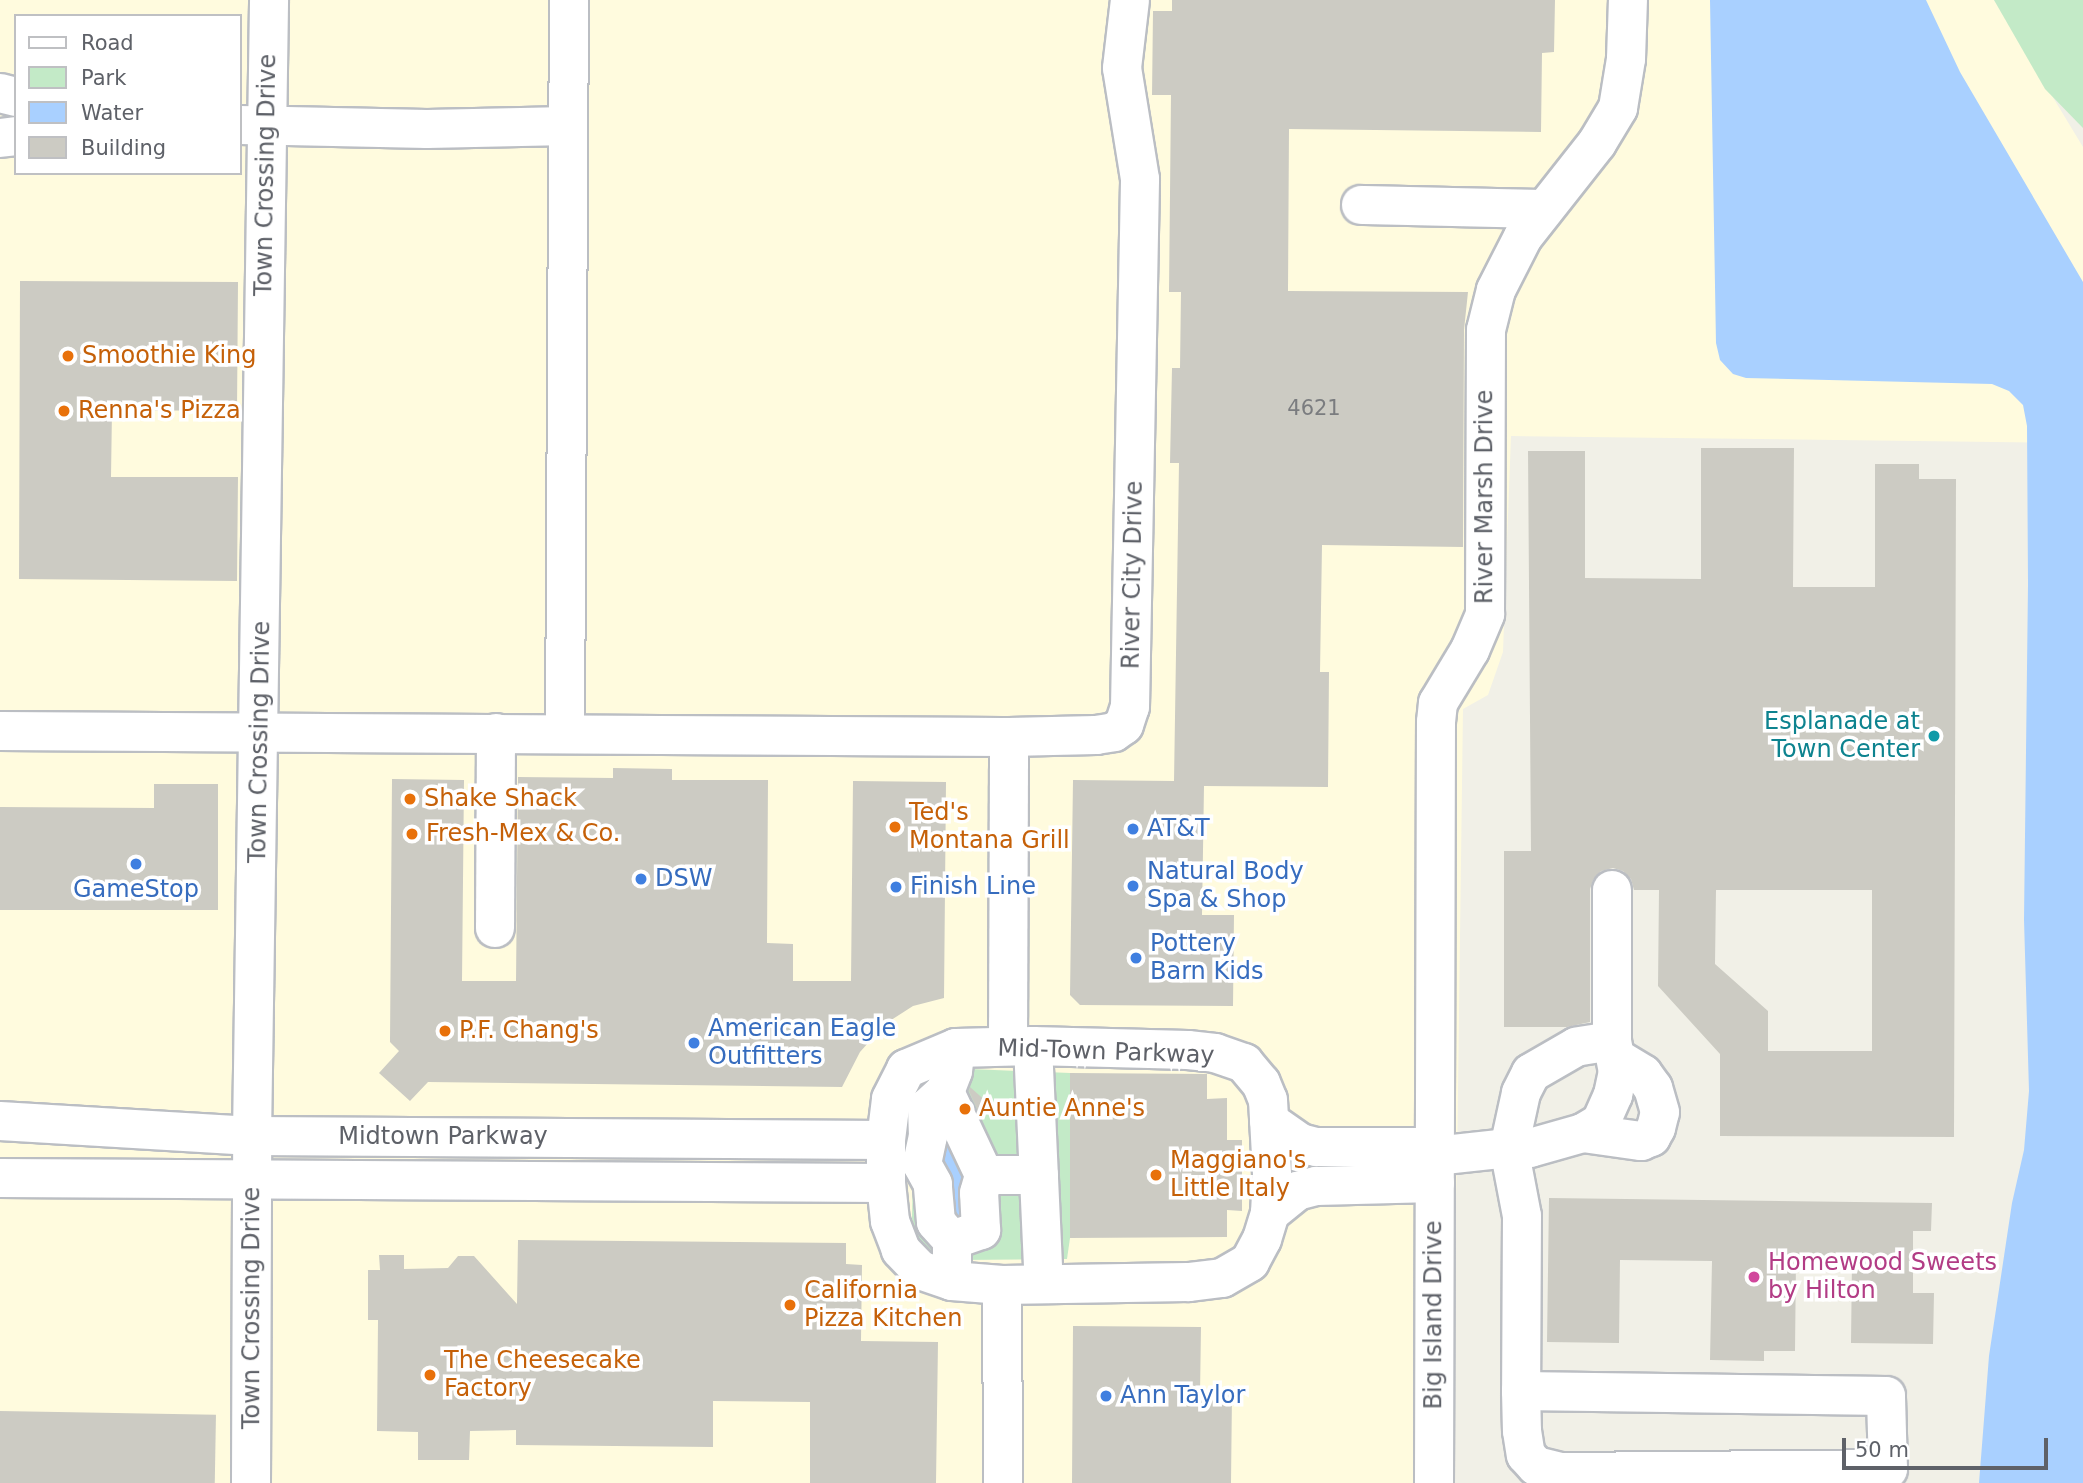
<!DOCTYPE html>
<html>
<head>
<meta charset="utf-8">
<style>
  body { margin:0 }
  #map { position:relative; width:2083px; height:1483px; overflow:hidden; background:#f1f0e7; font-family:"DejaVu Sans",sans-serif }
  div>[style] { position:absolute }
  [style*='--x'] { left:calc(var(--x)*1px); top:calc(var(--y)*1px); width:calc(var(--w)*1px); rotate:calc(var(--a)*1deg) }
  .commercial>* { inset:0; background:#fffbde }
  .green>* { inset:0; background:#c3eac7 }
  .water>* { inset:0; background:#a9d0ff }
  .building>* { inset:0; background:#cccbc3; transform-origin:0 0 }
  .roads { filter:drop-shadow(2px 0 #bbbec3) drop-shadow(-2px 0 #bbbec3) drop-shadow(0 2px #bbbec3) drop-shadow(0 -2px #bbbec3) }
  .minor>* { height:38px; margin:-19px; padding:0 19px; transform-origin:19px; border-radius:19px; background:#fff }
  .dots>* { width:19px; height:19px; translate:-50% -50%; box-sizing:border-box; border:4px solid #fff; border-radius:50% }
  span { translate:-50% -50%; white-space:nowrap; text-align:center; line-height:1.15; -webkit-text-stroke:7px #fff; paint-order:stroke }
  .number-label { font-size:21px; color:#7a7c7f }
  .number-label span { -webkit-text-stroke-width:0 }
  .street-label { font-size:24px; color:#5e6168 }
  .food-label { font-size:24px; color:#c56008 }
  .left { translate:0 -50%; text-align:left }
  .culture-label { font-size:24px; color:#0d838f }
  .right { translate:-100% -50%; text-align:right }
  .shop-label { font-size:24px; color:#366cbe }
  .hotel-label { font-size:24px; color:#b23c85 }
  .legend { position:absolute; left:14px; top:14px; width:228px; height:161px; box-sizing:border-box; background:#fff; border:2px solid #bfc0c3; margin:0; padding:9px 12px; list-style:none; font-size:21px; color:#5e6168 }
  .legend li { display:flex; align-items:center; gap:14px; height:35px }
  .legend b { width:35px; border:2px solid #bfc0c3 }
  .scale { position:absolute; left:1842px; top:1438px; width:206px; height:32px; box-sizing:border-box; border:4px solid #5e6168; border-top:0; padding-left:9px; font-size:21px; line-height:24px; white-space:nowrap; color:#5e6168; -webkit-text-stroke:5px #fff; paint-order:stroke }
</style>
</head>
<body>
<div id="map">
  <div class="commercial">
    <div style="clip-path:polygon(evenodd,0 0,1994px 0,2083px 147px,2083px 443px,1511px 436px,1503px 652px,1488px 695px,1463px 709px,1457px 1168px,1446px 1483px,0 1483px,0 0,16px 16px,240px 16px,240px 173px,16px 173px,16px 16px)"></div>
  </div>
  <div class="green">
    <div style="clip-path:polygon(1994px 0,2083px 0,2083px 128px,2045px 89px)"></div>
    <div style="clip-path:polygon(946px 1068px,1070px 1073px,1070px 1238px,1067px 1259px,959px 1260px,933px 1253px,918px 1240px,912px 1218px,915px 1088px,923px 1080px)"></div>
  </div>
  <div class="water">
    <div style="clip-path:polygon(1710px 0,1926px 0,1960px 72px,2083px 282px,2083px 1483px,1979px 1483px,1989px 1356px,2012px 1203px,2024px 1150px,2029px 1091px,2024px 920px,2028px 584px,2027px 426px,2023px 405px,2009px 391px,1992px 384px,1746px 378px,1733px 374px,1720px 360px,1716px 343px)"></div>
    <div style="clip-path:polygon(953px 1145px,966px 1173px,964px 1219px,954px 1218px,940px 1177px,943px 1148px)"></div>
  </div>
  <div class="building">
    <div style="clip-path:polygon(1172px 0,1555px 0,1554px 52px,1542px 53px,1541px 132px,1289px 129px,1288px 291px,1468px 292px,1464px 330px,1463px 547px,1322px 545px,1320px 672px,1329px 672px,1328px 787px,1204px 786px,1202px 915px,1234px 915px,1233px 1006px,1080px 1005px,1070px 995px,1073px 780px,1174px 781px,1179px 463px,1170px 463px,1172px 368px,1180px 368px,1181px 292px,1169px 292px,1171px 95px,1152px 95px,1153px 11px,1172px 11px)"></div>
    <div style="clip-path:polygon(20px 281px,238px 282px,237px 411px,112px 410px,111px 477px,238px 477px,237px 581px,19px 579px)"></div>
    <div style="clip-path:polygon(evenodd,1701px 448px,1794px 448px,1793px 587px,1875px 587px,1875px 464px,1919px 464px,1919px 479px,1956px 479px,1954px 1137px,1720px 1136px,1720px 1054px,1658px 986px,1659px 890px,1634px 890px,1631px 879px,1623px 871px,1613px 868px,1601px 871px,1593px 880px,1590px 889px,1590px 1022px,1567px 1027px,1504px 1027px,1504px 851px,1531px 851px,1528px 451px,1585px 451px,1585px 578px,1701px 579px,1701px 448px,1716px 890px,1872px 890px,1872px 1051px,1768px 1051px,1768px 1011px,1715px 964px,1716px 890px)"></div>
    <div style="clip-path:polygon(613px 768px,672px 769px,672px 780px,768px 780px,767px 943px,793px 944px,793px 981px,851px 981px,853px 781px,946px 782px,944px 998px,913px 1006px,885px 1024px,860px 1052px,842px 1087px,428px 1082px,410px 1101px,379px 1073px,399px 1051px,390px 1042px,392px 779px,464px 780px,462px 981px,516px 981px,518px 777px,613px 778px)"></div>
    <div style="clip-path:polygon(154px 784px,218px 784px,218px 910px,0 910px,0 807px,154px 808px)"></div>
    <div style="clip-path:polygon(1070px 1073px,1207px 1074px,1207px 1099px,1227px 1098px,1227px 1140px,1242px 1140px,1242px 1211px,1227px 1210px,1227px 1237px,1070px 1238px)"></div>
    <div style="clip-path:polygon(970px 1087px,988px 1103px,979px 1114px,969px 1091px)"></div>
    <div style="clip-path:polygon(1549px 1198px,1932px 1203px,1931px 1231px,1913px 1231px,1913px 1293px,1934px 1293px,1933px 1344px,1851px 1343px,1852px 1261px,1796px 1260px,1795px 1351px,1764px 1351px,1764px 1361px,1710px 1360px,1712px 1261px,1620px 1260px,1619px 1343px,1547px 1342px)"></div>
    <div style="clip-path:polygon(518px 1240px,846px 1243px,846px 1264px,862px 1265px,861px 1341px,938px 1342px,936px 1483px,810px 1483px,810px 1402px,713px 1401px,713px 1447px,516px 1445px,516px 1430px,470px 1431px,469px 1460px,418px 1460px,418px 1432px,377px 1431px,378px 1320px,368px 1320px,368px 1270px,380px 1270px,379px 1255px,404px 1255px,404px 1269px,448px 1268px,458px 1256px,474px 1256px,517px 1304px)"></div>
    <div style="clip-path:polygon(1073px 1326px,1201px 1327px,1200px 1394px,1232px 1394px,1231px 1483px,1072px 1483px)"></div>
    <div style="left:0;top:1411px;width:216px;height:72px;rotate:1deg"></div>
  </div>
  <div class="roads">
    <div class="minor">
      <div style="--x:0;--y:93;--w:16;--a:14"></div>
      <div style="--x:240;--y:125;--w:187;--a:1.2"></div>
      <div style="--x:427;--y:129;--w:141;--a:-1.2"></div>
      <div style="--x:0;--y:138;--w:16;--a:-7"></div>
      <div style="--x:1361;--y:205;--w:183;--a:1.3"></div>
      <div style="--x:0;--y:731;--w:1009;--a:0.34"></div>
      <div style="--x:1009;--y:737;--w:87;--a:-1.3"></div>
      <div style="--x:1096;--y:735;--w:18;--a:-9"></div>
      <div style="--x:1114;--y:732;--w:12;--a:-35"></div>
      <div style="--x:1124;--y:725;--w:19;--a:-72"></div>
      <div style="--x:1130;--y:707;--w:528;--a:-88.91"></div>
      <div style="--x:1140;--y:179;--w:112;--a:-99.2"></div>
      <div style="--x:1122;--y:68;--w:68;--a:-83.3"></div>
      <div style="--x:565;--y:734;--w:734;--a:-89.69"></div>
      <div style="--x:495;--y:928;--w:195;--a:-89.7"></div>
      <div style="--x:1612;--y:1041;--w:151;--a:-90"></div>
      <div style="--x:1008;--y:1046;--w:309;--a:-89.8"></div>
      <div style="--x:1033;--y:1046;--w:155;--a:1.5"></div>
      <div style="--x:1188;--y:1050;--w:27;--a:6"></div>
      <div style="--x:1215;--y:1053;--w:31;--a:19"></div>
      <div style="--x:1244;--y:1063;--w:26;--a:50"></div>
      <div style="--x:1261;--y:1083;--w:18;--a:68"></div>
      <div style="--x:1268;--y:1100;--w:75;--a:86.9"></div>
      <div style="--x:1272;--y:1175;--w:38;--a:93"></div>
      <div style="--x:1270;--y:1213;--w:27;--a:107"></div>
      <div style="--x:1262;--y:1239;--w:26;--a:118"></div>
      <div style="--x:1250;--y:1262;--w:32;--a:150"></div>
      <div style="--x:1222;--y:1278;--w:34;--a:173"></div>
      <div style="--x:1188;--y:1282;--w:186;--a:179.1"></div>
      <div style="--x:1002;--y:1285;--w:50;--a:-175.4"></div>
      <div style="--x:952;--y:1281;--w:34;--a:-161"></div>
      <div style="--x:920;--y:1270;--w:28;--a:-134"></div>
      <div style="--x:901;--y:1250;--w:31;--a:-111"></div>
      <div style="--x:890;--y:1221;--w:38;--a:-96"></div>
      <div style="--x:886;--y:1183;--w:43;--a:-90"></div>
      <div style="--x:886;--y:1140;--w:41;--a:-83"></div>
      <div style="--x:891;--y:1099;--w:34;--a:-63"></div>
      <div style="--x:906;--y:1069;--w:54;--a:-22.8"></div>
      <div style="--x:956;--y:1048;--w:77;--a:-1.5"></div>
      <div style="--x:1033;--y:1046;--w:238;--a:87.4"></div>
      <div style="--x:945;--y:1092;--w:92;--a:64.8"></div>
      <div style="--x:0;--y:1121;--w:252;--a:3.4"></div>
      <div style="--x:252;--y:1136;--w:634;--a:0.36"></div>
      <div style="--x:1269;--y:1121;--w:38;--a:35"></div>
      <div style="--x:1300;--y:1143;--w:16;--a:14"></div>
      <div style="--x:1316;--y:1147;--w:119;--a:0"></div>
      <div style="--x:1583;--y:1133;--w:59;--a:7.9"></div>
      <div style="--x:1641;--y:1141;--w:11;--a:-22"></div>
      <div style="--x:1651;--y:1137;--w:10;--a:-61"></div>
      <div style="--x:1656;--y:1128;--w:16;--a:-76"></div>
      <div style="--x:1660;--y:1112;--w:25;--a:-106"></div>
      <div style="--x:1653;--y:1088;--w:17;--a:-126"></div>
      <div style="--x:1643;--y:1074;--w:31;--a:-149"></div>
      <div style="--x:1435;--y:1156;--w:74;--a:-6.2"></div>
      <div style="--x:1509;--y:1148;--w:21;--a:0"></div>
      <div style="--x:1530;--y:1148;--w:55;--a:-15.8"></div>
      <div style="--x:1583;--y:1133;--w:21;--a:-31"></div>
      <div style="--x:1601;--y:1122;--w:30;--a:-66"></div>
      <div style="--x:1613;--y:1095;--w:24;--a:-78"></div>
      <div style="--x:1618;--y:1072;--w:32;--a:-101"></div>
      <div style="--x:1612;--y:1041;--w:36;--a:171"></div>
      <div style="--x:1576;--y:1047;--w:52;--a:150"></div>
      <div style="--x:1531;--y:1073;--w:22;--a:117"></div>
      <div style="--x:1521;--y:1093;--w:56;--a:102.3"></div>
      <div style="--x:1509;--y:1148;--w:69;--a:79.2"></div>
      <div style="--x:1522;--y:1216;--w:175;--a:90.3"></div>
      <div style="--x:1521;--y:1391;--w:40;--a:88.6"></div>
      <div style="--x:1522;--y:1431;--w:24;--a:81"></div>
      <div style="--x:1526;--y:1455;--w:15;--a:48"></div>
      <div style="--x:1536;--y:1466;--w:25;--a:14"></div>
      <div style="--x:1560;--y:1472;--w:328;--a:-0.5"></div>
      <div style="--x:1888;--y:1469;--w:73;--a:-91.6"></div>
      <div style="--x:1886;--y:1396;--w:365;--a:-179.2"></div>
      <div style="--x:0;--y:1178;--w:886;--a:0.32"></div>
      <div style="--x:1270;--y:1213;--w:35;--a:-39"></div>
      <div style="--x:1297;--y:1191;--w:20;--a:-15"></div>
      <div style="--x:1316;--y:1186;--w:119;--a:-1.4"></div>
      <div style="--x:952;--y:1240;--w:31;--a:-19"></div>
      <div style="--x:981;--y:1230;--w:37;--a:-93"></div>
      <div style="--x:979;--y:1193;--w:19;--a:-74"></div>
      <div style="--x:984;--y:1175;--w:55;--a:0"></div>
      <div style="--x:952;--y:1281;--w:41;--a:-90"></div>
      <div style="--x:952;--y:1240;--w:24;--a:-132"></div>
      <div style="--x:936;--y:1222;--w:38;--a:-95"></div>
      <div style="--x:933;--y:1184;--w:23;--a:-119"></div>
      <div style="--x:922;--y:1164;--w:29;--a:-78"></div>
      <div style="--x:928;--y:1136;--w:28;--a:-92"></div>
      <div style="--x:927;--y:1108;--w:24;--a:-42"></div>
      <div style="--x:945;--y:1092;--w:22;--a:-69"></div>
      <div style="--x:953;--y:1071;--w:23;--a:-83"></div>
      <div style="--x:1002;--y:1285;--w:198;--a:89.7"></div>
      <div style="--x:251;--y:1483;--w:347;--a:-89.8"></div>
      <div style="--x:252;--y:1136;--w:1136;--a:-89.14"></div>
      <div style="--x:1434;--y:1483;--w:761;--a:-89.85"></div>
      <div style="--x:1436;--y:722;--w:19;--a:-84"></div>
      <div style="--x:1438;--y:703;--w:62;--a:-58.9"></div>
      <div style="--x:1470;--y:650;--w:39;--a:-67"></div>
      <div style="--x:1485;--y:614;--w:284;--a:-89.8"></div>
      <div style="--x:1486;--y:330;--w:41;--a:-76"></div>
      <div style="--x:1496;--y:290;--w:59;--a:-63"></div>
      <div style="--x:1523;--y:237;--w:120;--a:-51.8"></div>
      <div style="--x:1597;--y:143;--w:41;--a:-59"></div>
      <div style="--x:1618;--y:108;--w:50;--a:-80.7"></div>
      <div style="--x:1626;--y:59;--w:59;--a:-88.1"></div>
    </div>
  </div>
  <div class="dots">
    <div style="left:68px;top:356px;background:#e8710a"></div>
    <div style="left:64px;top:411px;background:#e8710a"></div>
    <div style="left:1934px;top:736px;background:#0f9aa8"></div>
    <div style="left:410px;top:799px;background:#e8710a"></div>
    <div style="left:895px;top:827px;background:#e8710a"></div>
    <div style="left:1133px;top:829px;background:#3f7fe0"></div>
    <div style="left:412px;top:834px;background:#e8710a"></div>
    <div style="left:136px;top:864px;background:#3f7fe0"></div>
    <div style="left:641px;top:879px;background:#3f7fe0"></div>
    <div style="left:1133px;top:886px;background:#3f7fe0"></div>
    <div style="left:896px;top:887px;background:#3f7fe0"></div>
    <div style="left:1136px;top:958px;background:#3f7fe0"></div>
    <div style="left:445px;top:1031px;background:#e8710a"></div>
    <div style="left:694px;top:1043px;background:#3f7fe0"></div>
    <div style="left:965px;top:1109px;background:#e8710a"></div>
    <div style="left:1156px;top:1175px;background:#e8710a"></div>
    <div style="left:1754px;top:1277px;background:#d1479c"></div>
    <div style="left:790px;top:1305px;background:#e8710a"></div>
    <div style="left:430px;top:1375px;background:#e8710a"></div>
    <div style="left:1106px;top:1396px;background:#3f7fe0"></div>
  </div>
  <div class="number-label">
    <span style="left:1314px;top:408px">4621</span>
  </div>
  <div class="street-label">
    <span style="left:266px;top:175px;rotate:-89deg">Town Crossing Drive</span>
    <span style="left:1485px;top:497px;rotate:-90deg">River Marsh Drive</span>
    <span style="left:1133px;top:575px;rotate:-89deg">River City Drive</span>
    <span style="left:260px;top:742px;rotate:-89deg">Town Crossing Drive</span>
    <span style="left:1106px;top:1052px;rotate:2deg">Mid-Town Parkway</span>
    <span style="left:443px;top:1137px">Midtown Parkway</span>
    <span style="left:252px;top:1308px;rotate:-90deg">Town Crossing Drive</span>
    <span style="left:1434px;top:1315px;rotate:-90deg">Big Island Drive</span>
  </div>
  <div class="food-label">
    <span class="left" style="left:82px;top:356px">Smoothie King</span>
    <span class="left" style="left:78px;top:411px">Renna's Pizza</span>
    <span class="left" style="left:424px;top:799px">Shake Shack</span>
    <span class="left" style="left:909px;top:827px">Ted's<br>Montana Grill</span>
    <span class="left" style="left:426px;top:834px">Fresh-Mex &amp; Co.</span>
    <span class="left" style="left:459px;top:1031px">P.F. Chang's</span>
    <span class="left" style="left:979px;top:1109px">Auntie Anne's</span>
    <span class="left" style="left:1170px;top:1175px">Maggiano's<br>Little Italy</span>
    <span class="left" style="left:804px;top:1305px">California<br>Pizza Kitchen</span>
    <span class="left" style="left:444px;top:1375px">The Cheesecake<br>Factory</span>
  </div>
  <div class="culture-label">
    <span class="right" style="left:1920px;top:736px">Esplanade at<br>Town Center</span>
  </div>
  <div class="shop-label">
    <span class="left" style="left:1147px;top:829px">AT&amp;T</span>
    <span class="left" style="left:1147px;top:886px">Natural Body<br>Spa &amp; Shop</span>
    <span class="left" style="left:655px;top:879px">DSW</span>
    <span class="left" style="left:910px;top:887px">Finish Line</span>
    <span style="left:136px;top:890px">GameStop</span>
    <span class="left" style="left:1150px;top:958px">Pottery<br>Barn Kids</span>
    <span class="left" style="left:708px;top:1043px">American Eagle<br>Outfitters</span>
    <span class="left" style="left:1120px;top:1396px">Ann Taylor</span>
  </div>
  <div class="hotel-label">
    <span class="left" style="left:1768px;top:1277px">Homewood Sweets<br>by Hilton</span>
  </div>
  <ul class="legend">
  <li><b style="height:9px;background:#fff"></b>Road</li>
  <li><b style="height:19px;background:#c3eac7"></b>Park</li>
  <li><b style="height:19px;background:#a9d0ff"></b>Water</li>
  <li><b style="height:19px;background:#cccbc3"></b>Building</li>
  </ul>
  <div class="scale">50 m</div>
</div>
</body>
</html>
